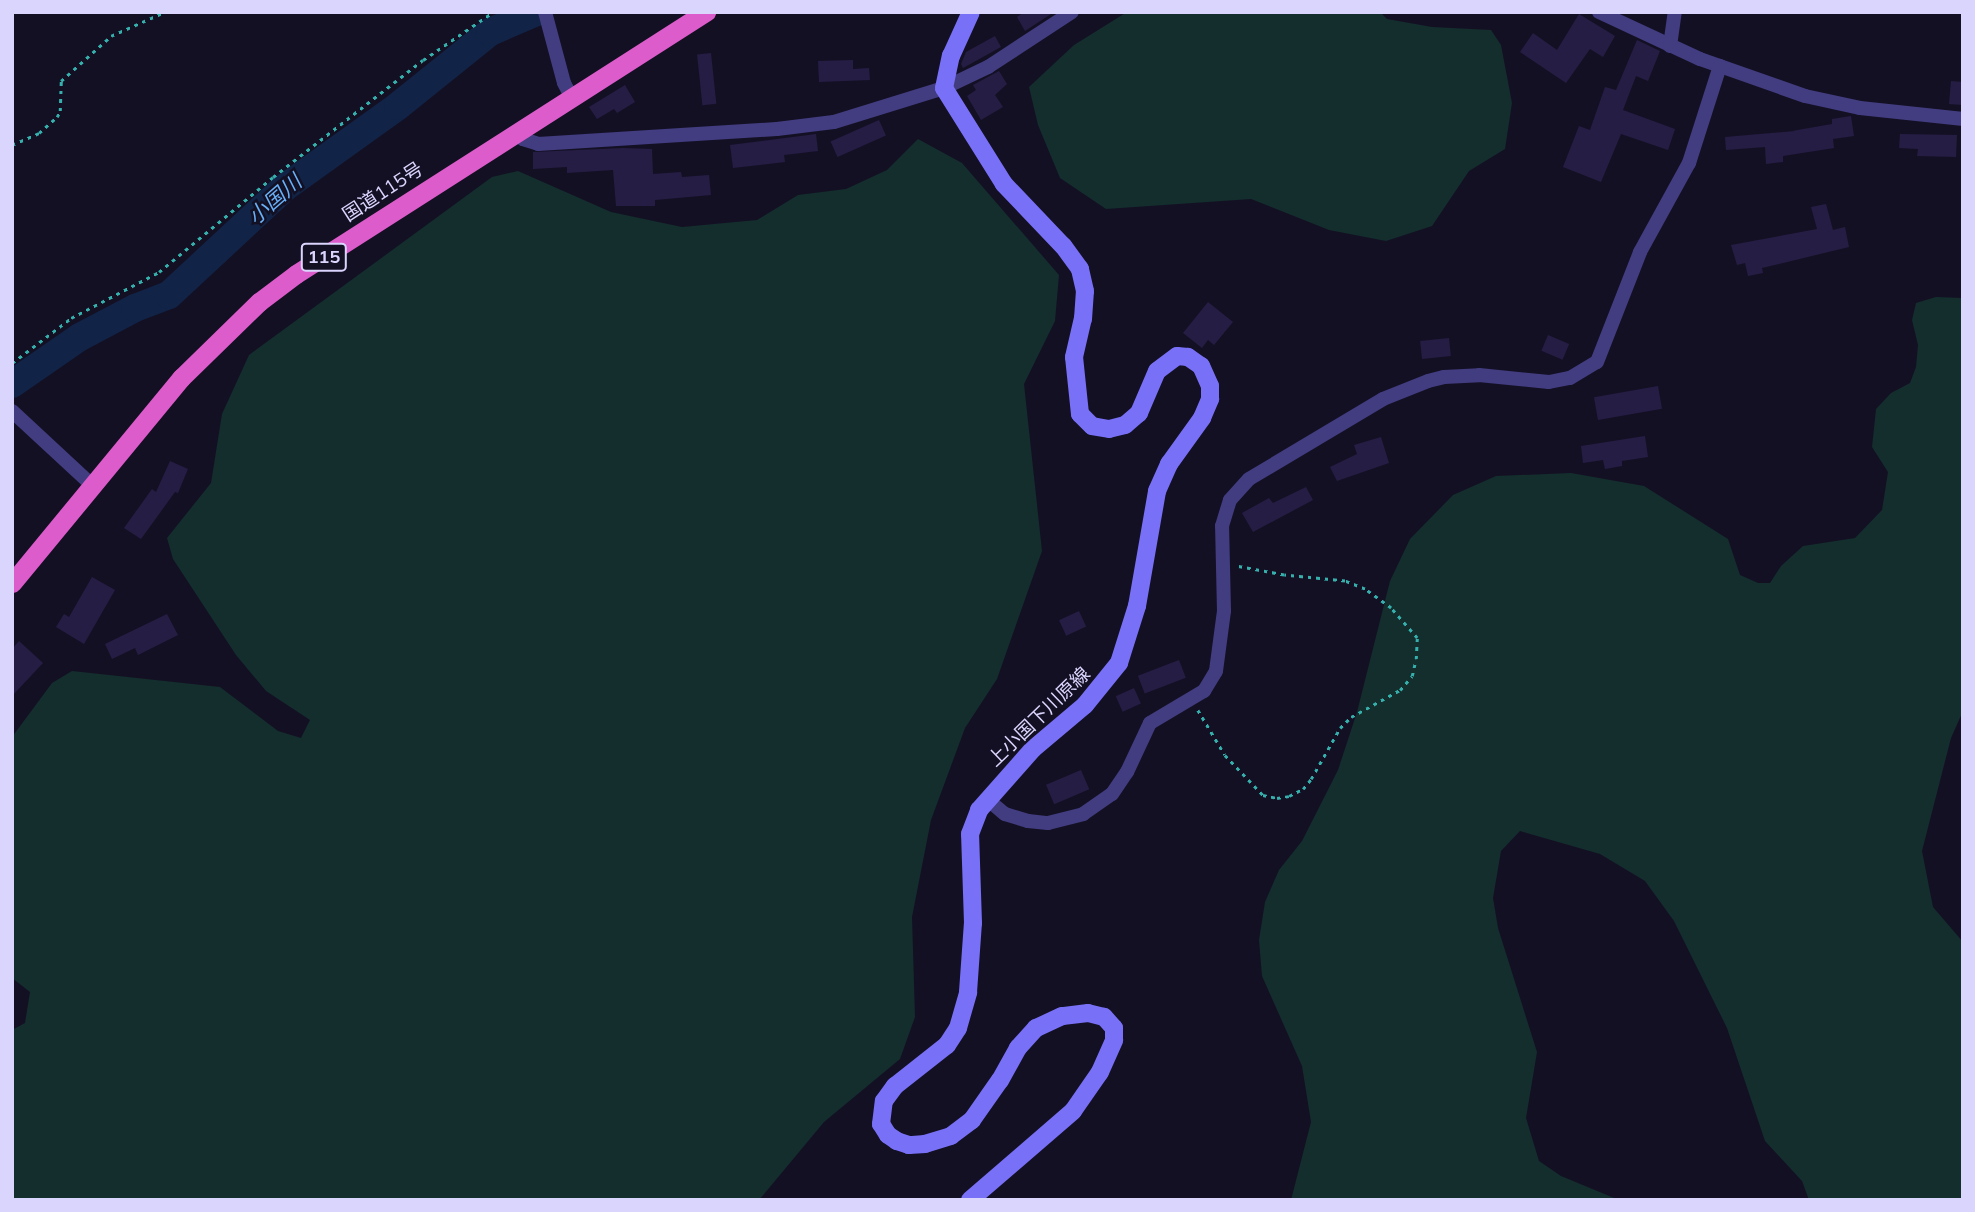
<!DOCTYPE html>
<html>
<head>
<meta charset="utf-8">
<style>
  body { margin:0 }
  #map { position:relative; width:1975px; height:1212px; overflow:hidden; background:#141024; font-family:Mulish,"Noto Sans JP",sans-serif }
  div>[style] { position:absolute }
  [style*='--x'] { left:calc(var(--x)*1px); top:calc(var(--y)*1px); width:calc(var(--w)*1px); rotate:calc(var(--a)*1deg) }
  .green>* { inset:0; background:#132e2d }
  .river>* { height:28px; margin:-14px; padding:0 14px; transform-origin:14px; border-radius:14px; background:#112447 }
  .building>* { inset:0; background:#261d44; transform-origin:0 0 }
  .path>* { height:2.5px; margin-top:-1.25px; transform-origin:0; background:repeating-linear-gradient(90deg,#35b0ac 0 3.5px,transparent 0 8.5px) }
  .minor>* { height:14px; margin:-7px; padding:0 7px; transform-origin:7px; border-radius:7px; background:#423d81 }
  .secondary>* { height:18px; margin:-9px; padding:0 9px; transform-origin:9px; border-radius:9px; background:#7871f8 }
  .trunk>* { height:19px; margin:-9.5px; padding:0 9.5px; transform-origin:9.5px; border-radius:9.5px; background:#dd5ccb }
  span { translate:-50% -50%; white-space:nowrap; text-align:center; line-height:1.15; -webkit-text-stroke:5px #141024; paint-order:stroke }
  .shield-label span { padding:2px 5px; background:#141024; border:2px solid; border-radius:5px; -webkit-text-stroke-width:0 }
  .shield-label { font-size:18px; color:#dad5fd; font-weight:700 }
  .street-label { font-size:19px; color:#dad5fd }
  .water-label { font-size:21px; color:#68b1f8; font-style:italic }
  .frame { position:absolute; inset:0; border:14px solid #dad5fd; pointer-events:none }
</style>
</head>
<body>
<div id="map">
  <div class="green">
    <div style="clip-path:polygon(1127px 12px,1380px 12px,1387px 19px,1432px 27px,1491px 30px,1501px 45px,1512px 103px,1505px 149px,1469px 171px,1432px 226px,1386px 241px,1329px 230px,1251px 199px,1106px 209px,1060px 178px,1038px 125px,1029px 87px,1074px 45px)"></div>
    <div style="clip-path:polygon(918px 139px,962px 163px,1059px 275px,1055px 321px,1024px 384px,1042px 551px,997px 679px,965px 728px,931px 820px,912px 917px,915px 1017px,900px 1059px,824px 1122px,759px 1200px,12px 1200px,12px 1030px,25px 1023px,30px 992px,12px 978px,12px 737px,52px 683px,72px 671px,220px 687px,278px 731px,301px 738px,310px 720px,266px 691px,236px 655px,173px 559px,167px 538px,211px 483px,222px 414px,249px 355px,492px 177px,518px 171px,611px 212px,682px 227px,757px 220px,798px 195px,846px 189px,887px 170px)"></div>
    <div style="clip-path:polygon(1936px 297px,1963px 298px,1963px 711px,1951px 738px,1922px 851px,1933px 907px,1963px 942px,1963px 1200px,1809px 1200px,1802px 1181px,1765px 1141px,1727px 1028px,1674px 921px,1645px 881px,1600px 854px,1520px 831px,1501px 851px,1493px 898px,1498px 928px,1537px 1052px,1526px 1118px,1539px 1161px,1561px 1176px,1619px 1200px,1291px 1200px,1311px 1122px,1302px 1066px,1262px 976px,1259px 940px,1265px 902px,1279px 870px,1302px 841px,1338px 770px,1357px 712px,1390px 581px,1410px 539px,1453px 495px,1496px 476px,1571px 473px,1644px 486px,1728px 539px,1740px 575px,1758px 583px,1770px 583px,1781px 566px,1803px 546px,1855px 538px,1882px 510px,1888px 472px,1872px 447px,1876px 409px,1891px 393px,1910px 383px,1916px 367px,1918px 345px,1912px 320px,1916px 303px)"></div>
  </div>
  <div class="river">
    <div style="--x:12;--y:384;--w:83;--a:-34.7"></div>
    <div style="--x:80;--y:337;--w:62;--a:-27.8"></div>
    <div style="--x:135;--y:308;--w:36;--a:-21"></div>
    <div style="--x:169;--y:295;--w:157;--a:-42.9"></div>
    <div style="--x:284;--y:188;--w:140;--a:-35.7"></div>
    <div style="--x:398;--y:106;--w:118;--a:-38.8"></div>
    <div style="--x:490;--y:32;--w:51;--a:-23.1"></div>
  </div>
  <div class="building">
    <div style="clip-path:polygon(1024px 12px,1054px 12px,1025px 31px,1017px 17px)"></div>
    <div style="clip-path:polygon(1579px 14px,1615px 36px,1603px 57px,1590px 49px,1566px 83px,1520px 52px,1533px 33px,1557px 50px)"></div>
    <div style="clip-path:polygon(995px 36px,1001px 47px,963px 68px,961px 64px,966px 52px)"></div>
    <div style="clip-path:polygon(1637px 40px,1660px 51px,1648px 81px,1636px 76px,1623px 110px,1675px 129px,1668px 150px,1621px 134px,1601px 182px,1563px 167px,1579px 126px,1590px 130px,1605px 87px,1616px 90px)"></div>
    <div style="left:711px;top:53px;width:51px;height:14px;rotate:84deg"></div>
    <div style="clip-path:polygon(853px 60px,853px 69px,869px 68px,870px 80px,819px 82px,818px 61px)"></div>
    <div style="clip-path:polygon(999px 71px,1007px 84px,995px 95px,1003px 107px,981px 120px,967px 96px,976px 90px,973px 85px)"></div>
    <div style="clip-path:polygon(1951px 81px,1963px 82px,1963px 105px,1949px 104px)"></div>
    <div style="clip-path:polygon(625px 85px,635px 102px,617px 113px,614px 109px,597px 119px,589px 107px)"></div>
    <div style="clip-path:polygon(1851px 116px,1854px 136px,1833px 139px,1834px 148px,1783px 156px,1783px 162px,1766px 164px,1765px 147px,1726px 150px,1725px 137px,1795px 131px,1792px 131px,1832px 124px,1832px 119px)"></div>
    <div style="left:879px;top:120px;width:17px;height:53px;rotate:66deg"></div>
    <div style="clip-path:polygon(816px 134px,818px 151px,784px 155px,785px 162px,733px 168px,730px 145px)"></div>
    <div style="clip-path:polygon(1900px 134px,1957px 135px,1956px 157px,1917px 156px,1918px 149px,1899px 148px)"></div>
    <div style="clip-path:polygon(623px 148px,652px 149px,653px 174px,681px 172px,682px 177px,709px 175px,711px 195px,655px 200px,655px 206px,616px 206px,613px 170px,567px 173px,567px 167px,533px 169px,533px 152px)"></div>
    <div style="clip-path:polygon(1826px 204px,1833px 230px,1845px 227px,1849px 247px,1762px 268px,1763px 273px,1748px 276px,1745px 263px,1737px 265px,1731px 245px,1817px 229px,1811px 207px)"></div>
    <div style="clip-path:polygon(1208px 302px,1233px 322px,1214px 345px,1208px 340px,1202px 348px,1183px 333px)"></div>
    <div style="left:1548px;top:335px;width:23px;height:17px;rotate:23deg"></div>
    <div style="left:1449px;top:338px;width:18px;height:29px;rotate:84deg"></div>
    <div style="left:1658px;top:386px;width:23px;height:65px;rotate:80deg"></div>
    <div style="clip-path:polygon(1645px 436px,1648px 457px,1622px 461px,1622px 466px,1605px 469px,1603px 460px,1583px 463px,1581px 446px)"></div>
    <div style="clip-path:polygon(1381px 437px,1389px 463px,1337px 481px,1330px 467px,1357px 454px,1354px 445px)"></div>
    <div style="clip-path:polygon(170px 461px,188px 469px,178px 493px,175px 492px,141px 539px,124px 528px,152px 489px,156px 492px)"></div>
    <div style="clip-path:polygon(1306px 487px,1313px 500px,1253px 532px,1242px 513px,1269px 498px,1273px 503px)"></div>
    <div style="clip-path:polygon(92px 577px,115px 590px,84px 644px,56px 627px,64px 614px,69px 617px)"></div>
    <div style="left:1079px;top:611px;width:17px;height:22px;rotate:65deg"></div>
    <div style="clip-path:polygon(167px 614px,178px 635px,138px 655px,135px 648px,112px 659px,105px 644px)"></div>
    <div style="clip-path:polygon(19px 641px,43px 663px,12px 696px,12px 649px)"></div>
    <div style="left:1179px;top:660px;width:19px;height:44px;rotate:69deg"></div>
    <div style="left:1134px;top:688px;width:17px;height:20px;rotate:66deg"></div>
    <div style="left:1081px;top:770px;width:21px;height:38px;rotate:67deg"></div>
  </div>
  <div class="path">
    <div style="--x:12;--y:145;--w:30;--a:-24"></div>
    <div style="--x:39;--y:133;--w:24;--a:-42"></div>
    <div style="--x:57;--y:117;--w:7;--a:-63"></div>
    <div style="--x:60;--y:111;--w:30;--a:-88"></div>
    <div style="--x:61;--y:81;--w:67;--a:-42"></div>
    <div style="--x:111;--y:36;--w:59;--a:-24"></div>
    <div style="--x:12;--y:363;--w:74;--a:-37.3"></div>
    <div style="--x:71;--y:318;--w:99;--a:-27.6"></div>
    <div style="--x:159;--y:272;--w:148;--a:-39.8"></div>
    <div style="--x:273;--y:177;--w:190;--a:-38"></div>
    <div style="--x:423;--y:60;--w:85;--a:-34.4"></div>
    <div style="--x:1198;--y:710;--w:52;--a:59"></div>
    <div style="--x:1225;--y:755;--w:55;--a:46.5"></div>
    <div style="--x:1263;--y:795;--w:14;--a:12"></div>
    <div style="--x:1277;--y:798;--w:12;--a:-9"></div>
    <div style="--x:1289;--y:796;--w:16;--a:-27"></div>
    <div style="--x:1303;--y:789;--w:13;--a:-51"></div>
    <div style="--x:1311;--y:779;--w:59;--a:-60.4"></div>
    <div style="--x:1340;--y:728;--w:16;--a:-45"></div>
    <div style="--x:1351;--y:717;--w:56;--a:-28.9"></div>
    <div style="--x:1400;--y:690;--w:18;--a:-49"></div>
    <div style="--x:1412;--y:676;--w:17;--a:-77"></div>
    <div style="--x:1416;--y:659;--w:21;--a:-87"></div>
    <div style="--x:1417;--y:638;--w:40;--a:-131"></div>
    <div style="--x:1391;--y:608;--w:32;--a:-144"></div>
    <div style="--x:1365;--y:589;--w:22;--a:-158"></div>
    <div style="--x:1345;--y:581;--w:61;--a:-174.4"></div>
    <div style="--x:1284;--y:575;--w:49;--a:-169.4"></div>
  </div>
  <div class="minor">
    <div style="--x:545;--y:12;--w:73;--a:75"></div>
    <div style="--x:564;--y:83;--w:17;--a:62"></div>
    <div style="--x:1599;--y:12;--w:111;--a:25"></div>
    <div style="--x:1700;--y:59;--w:111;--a:19.4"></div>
    <div style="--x:1805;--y:96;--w:56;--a:12.3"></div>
    <div style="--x:1860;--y:108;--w:104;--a:6.1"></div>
    <div style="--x:1670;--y:46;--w:34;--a:-82"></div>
    <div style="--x:518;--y:133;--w:8;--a:50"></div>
    <div style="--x:523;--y:139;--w:16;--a:18"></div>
    <div style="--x:538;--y:144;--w:239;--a:-3.6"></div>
    <div style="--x:777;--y:129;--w:57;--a:-7"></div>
    <div style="--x:834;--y:122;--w:115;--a:-17.2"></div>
    <div style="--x:944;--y:88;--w:49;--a:-25.5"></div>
    <div style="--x:988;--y:67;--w:100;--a:-33.2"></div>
    <div style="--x:12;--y:411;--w:109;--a:42.8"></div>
    <div style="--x:987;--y:799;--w:23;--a:40"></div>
    <div style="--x:1005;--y:814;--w:24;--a:17"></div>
    <div style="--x:1028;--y:821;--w:20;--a:6"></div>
    <div style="--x:1048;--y:823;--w:36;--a:-14"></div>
    <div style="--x:1083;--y:814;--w:35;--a:-35"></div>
    <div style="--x:1112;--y:794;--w:27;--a:-56"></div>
    <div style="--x:1127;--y:772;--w:54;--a:-64.9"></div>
    <div style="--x:1150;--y:723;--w:63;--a:-30.7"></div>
    <div style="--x:1204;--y:691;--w:23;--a:-59"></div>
    <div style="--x:1216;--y:671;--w:61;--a:-82.4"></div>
    <div style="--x:1224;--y:611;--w:85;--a:-91.3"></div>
    <div style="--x:1222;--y:526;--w:27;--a:-73"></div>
    <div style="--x:1230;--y:500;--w:28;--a:-48"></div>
    <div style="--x:1249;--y:479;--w:156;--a:-30.8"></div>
    <div style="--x:1383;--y:399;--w:48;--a:-21.8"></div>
    <div style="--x:1428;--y:381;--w:16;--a:-14"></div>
    <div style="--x:1444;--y:377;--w:35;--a:-3"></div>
    <div style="--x:1479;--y:375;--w:70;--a:5.7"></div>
    <div style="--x:1549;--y:382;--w:21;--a:-11"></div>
    <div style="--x:1570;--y:378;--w:31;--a:-31"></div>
    <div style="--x:1597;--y:362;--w:118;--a:-68.6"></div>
    <div style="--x:1640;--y:252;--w:102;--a:-61.2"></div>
    <div style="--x:1689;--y:163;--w:102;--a:-72.3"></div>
  </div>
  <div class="secondary">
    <div style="--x:970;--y:1200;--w:136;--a:-40.8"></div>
    <div style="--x:1073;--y:1111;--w:47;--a:-55.3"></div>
    <div style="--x:1100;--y:1072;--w:35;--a:-66"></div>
    <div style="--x:1114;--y:1040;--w:12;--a:-90"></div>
    <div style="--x:1114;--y:1028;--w:15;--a:-132"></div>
    <div style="--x:1104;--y:1017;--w:16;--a:-166"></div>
    <div style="--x:1088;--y:1013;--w:26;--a:173"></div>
    <div style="--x:1062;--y:1016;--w:29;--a:155"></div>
    <div style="--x:1036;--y:1028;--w:27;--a:132"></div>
    <div style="--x:1018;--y:1048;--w:37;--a:119"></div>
    <div style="--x:1000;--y:1080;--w:49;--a:125"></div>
    <div style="--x:972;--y:1120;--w:26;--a:143"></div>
    <div style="--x:951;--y:1136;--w:27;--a:163"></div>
    <div style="--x:925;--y:1144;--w:16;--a:176"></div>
    <div style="--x:909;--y:1145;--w:13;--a:-162"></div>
    <div style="--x:897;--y:1141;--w:11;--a:-146"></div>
    <div style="--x:888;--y:1135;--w:13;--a:-122"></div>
    <div style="--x:881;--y:1124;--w:23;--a:-83"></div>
    <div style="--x:884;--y:1101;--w:19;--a:-54"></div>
    <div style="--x:895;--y:1086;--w:66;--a:-38.3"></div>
    <div style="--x:947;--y:1045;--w:20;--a:-57"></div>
    <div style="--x:958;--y:1028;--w:37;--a:-74"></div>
    <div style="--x:968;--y:992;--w:69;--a:-85.9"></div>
    <div style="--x:973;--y:923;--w:89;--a:-91.9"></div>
    <div style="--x:970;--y:834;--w:26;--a:-69"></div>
    <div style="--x:979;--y:810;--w:81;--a:-48.5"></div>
    <div style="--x:1033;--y:749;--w:68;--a:-40.2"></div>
    <div style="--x:1085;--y:705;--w:54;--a:-51"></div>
    <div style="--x:1119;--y:663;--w:60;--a:-72.5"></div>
    <div style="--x:1137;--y:606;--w:117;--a:-80.1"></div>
    <div style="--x:1157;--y:491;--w:30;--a:-66"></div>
    <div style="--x:1169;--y:464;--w:57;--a:-54.3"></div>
    <div style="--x:1202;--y:418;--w:21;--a:-67"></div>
    <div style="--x:1210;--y:399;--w:13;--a:-90"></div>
    <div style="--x:1210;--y:386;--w:22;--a:-114"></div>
    <div style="--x:1201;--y:366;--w:16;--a:-145"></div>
    <div style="--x:1188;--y:357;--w:11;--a:-175"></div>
    <div style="--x:1177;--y:356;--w:25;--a:143"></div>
    <div style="--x:1157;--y:371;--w:46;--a:113.2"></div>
    <div style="--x:1139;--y:413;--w:18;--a:139"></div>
    <div style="--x:1125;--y:425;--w:16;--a:166"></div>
    <div style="--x:1109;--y:429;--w:17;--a:-170"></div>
    <div style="--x:1092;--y:426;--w:17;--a:-135"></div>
    <div style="--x:1080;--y:414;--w:57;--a:-96"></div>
    <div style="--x:1074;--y:357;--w:39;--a:-77"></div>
    <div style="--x:1083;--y:319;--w:28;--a:-86"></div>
    <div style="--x:1085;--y:291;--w:23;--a:-103"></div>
    <div style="--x:1080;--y:269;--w:29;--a:-126"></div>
    <div style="--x:1063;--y:246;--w:86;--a:-133.6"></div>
    <div style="--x:1004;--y:184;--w:113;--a:-122"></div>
    <div style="--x:944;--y:88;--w:33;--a:-78"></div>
    <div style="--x:951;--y:56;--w:48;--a:-65.6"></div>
  </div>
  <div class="trunk">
    <div style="--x:12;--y:583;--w:266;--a:-50.5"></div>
    <div style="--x:181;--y:378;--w:109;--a:-44.3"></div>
    <div style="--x:259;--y:302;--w:46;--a:-37.1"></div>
    <div style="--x:296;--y:274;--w:487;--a:-32.6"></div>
  </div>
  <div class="shield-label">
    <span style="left:324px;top:257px">115</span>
  </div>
  <div class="street-label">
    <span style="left:383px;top:192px;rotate:-33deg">国道115号</span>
    <span style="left:1039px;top:717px;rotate:-44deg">上小国下川原線</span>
  </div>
  <div class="water-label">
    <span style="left:274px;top:199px;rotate:-41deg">小国川</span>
  </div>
  <div class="frame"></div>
</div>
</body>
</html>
